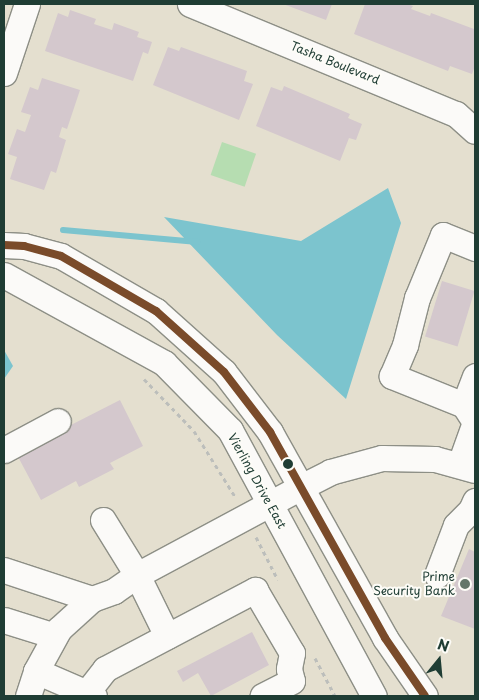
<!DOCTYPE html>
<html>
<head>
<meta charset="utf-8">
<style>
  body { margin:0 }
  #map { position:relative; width:479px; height:700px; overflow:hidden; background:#e4dfcf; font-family:"Playpen Sans",sans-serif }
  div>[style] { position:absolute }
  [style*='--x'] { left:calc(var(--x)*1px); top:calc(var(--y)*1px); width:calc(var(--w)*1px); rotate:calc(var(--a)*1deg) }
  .green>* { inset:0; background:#b6ddb1; transform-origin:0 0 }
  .water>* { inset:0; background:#7cc4ce }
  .stream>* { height:6px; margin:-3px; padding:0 3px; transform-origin:3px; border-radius:3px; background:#7cc4ce }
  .building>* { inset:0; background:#d4c8cd; transform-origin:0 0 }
  .path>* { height:3px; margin-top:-1.5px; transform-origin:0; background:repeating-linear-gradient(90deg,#bcbebb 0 4px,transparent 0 8px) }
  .roads { filter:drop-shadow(1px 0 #8d8f86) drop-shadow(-1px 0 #8d8f86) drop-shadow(0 1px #8d8f86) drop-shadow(0 -1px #8d8f86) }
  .minor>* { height:25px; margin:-12.5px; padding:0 12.5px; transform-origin:12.5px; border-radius:12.5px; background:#fbfaf8 }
  .bus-1>* { height:8px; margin:-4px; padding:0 4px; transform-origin:4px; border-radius:4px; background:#7a4b2a }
  .dots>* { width:14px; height:14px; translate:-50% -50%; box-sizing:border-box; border:2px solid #fdfcf7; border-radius:50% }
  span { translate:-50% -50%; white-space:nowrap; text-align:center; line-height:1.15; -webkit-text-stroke:4px #fdfcf7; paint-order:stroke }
  .street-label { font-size:12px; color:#1f3d34 }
  .poi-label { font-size:12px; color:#1f3d34 }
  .right { translate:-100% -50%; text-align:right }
  .frame { position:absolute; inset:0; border:5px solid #1f3d34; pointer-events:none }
  .north { position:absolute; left:414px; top:635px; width:50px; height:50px; -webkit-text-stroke:4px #fdfcf7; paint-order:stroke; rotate:17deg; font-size:14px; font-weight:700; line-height:20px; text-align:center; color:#1f3d34 }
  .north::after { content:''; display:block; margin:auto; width:18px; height:22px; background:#1f3d34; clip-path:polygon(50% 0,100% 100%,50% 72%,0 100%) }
</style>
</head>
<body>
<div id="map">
  <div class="green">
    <div style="left:222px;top:142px;width:36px;height:35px;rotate:19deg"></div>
  </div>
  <div class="water">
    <div style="clip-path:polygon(388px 188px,401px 223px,346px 399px,277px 335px,164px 217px,301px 241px)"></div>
    <div style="clip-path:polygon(4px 350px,13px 366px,4px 379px)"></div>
  </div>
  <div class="stream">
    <div style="--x:63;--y:230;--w:135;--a:5.1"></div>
  </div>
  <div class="building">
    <div style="clip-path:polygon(283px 4px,332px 4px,326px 20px)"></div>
    <div style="clip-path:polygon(365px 4px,407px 4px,413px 6px,411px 9px,430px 16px,431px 13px,474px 29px,475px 66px,472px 74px,450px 66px,448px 71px,354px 34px)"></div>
    <div style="clip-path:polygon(70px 10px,96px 19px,94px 24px,112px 30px,114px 23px,139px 32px,137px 37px,152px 42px,148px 54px,143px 52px,133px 81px,45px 51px,58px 13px,68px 17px)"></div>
    <div style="clip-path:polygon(168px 47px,179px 51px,181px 47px,247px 71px,244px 81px,253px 84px,239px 120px,153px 85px)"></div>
    <div style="clip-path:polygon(42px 78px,80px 90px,67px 129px,62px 127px,59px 137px,66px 140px,56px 173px,51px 171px,44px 190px,10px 179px,17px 157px,8px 154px,17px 129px,25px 132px,31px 115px,21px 112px,30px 87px,38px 90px)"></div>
    <div style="clip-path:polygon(284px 86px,350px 114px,348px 118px,362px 124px,356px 140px,349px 138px,340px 161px,256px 126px,271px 87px,282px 91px)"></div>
    <div style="left:442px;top:281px;width:34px;height:58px;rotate:17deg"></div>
    <div style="clip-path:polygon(120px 400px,143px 446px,110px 463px,114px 469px,79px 487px,76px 481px,41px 500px,16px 453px)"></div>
    <div style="clip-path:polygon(469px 549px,475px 552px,475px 629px,441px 616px)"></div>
    <div style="clip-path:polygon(252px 632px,269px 665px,211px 696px,198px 673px,183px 682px,177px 671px)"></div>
  </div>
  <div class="path">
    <div style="--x:144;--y:379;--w:72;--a:46.1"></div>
    <div style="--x:194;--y:431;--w:79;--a:57.9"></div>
    <div style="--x:256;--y:537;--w:48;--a:62.9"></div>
    <div style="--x:315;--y:658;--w:43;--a:62.2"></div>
  </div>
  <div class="roads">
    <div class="minor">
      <div style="--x:190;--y:4;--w:288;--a:22.5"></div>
      <div style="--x:456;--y:114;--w:25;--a:42"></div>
      <div style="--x:4;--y:73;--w:73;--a:-71.6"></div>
      <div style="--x:4;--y:245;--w:20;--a:3"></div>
      <div style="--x:24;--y:246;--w:38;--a:15"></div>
      <div style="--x:61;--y:256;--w:110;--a:30.1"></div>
      <div style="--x:156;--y:311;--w:91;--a:41.9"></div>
      <div style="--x:224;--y:372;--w:76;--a:52.5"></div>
      <div style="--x:270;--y:432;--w:236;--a:60.8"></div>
      <div style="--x:385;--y:638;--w:70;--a:55.4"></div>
      <div style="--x:4;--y:275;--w:183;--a:28.8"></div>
      <div style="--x:164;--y:363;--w:94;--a:45.4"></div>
      <div style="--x:230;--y:430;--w:302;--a:61.6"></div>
      <div style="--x:464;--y:405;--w:31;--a:-69"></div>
      <div style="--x:4;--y:450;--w:61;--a:-28.2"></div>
      <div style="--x:460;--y:464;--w:45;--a:-70.3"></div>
      <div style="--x:475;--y:422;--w:20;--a:-123"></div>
      <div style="--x:464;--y:405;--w:78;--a:-158.1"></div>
      <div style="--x:392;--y:376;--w:34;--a:-67"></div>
      <div style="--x:405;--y:345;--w:49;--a:-75.7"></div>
      <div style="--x:417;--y:298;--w:68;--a:-67.6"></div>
      <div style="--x:443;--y:235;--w:35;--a:22"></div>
      <div style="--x:103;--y:520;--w:65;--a:58.3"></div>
      <div style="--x:137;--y:575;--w:68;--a:63.8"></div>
      <div style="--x:4;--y:570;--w:93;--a:18.2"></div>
      <div style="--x:437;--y:575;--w:53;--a:-69.2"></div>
      <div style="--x:456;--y:525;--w:21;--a:-45"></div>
      <div style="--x:471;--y:510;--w:10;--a:-66"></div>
      <div style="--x:4;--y:620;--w:53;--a:17.4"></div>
      <div style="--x:36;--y:671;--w:63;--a:23.3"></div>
      <div style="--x:28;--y:696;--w:26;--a:-72"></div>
      <div style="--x:36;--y:671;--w:48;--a:-61.3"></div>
      <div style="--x:59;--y:629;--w:45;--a:-42.3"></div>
      <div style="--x:92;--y:599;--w:23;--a:-20"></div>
      <div style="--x:114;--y:591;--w:28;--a:-35"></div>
      <div style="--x:137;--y:575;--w:186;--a:-28.2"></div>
      <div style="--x:301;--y:487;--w:33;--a:-27"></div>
      <div style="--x:330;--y:472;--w:54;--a:-15.1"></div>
      <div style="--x:382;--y:458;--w:53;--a:1.1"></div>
      <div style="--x:435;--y:459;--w:41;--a:15.4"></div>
      <div style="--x:84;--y:696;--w:34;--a:-52"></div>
      <div style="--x:105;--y:669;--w:170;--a:-27.8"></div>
      <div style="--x:255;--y:590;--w:73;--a:59.6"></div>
      <div style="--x:292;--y:653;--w:16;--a:101"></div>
      <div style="--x:289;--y:669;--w:12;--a:76"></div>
      <div style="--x:292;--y:681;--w:33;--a:153"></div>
    </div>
  </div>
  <div class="bus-1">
    <div style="--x:4;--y:245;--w:20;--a:3"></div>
    <div style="--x:24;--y:246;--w:38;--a:15"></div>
    <div style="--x:61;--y:256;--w:110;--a:30.1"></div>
    <div style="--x:156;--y:311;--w:91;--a:41.9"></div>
    <div style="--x:224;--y:372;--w:76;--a:52.5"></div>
    <div style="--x:270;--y:432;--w:236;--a:60.8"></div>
    <div style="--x:385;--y:638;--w:70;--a:55.4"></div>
  </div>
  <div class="dots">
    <div style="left:288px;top:464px;background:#1f3d34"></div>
    <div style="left:465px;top:584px;background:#64766a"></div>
  </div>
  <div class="street-label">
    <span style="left:335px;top:63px;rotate:22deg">Tasha Boulevard</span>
    <span style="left:257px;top:481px;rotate:61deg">Vierling Drive East</span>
  </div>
  <div class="poi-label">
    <span class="right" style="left:455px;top:584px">Prime<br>Security Bank</span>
  </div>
  <div class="frame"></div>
  <div class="north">N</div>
</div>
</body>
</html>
